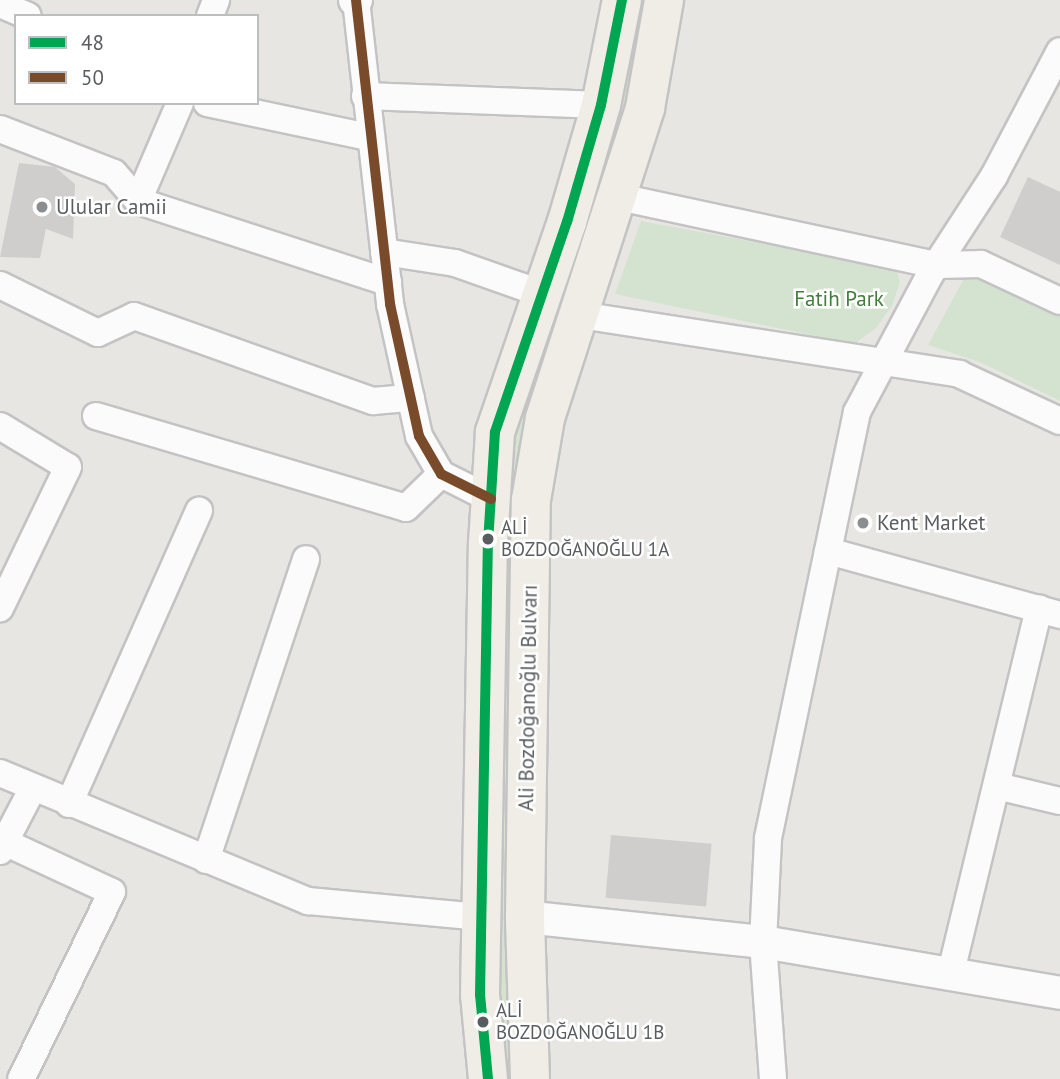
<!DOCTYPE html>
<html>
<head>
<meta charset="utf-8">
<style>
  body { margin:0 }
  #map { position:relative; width:1060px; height:1079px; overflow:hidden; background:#e8e6e3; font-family:"PT Sans",sans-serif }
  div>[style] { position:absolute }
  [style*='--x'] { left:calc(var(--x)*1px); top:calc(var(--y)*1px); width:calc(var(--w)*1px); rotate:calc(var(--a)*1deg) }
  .green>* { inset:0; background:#d4e3cf }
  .building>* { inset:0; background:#d0cecc; transform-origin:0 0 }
  .roads { filter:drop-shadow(2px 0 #c4c3c4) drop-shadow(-2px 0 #c4c3c4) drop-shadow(0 2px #c4c3c4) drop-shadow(0 -2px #c4c3c4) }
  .minor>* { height:26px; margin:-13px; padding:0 13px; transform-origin:13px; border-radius:13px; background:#fcfbfb }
  .tertiary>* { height:32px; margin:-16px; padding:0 16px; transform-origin:16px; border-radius:16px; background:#fcfbfb }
  .primary>* { height:38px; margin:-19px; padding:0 19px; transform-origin:19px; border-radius:19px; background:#f0ede6 }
  .bus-1>* { height:10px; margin:-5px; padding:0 5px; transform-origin:5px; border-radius:5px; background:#00a651 }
  .bus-2>* { height:10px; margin:-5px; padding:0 5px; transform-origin:5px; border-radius:5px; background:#7a4b2a }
  .dots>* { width:19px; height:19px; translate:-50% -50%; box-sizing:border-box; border:4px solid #fff; border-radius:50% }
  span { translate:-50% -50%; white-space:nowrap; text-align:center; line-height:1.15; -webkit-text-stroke:5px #fff; paint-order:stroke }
  .bus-label { font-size:19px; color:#595d60 }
  .left { translate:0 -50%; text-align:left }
  .poi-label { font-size:21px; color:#595d60 }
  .park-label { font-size:21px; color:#427d3b }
  .street-label { font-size:21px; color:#595d60 }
  .legend { position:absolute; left:14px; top:14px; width:245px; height:91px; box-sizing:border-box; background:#fff; border:2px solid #bdbebf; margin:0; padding:9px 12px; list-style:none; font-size:21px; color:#595d60 }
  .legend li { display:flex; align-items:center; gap:14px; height:35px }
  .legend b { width:35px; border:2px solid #bdbebf }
</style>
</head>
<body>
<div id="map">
  <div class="green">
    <div style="clip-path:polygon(636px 0,646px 0,622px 125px,530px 408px,510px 867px,508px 996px,514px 1079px,506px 1079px,498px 996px,507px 481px,522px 404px)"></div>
    <div style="clip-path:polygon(641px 221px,896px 268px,900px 282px,892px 306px,876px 328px,854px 344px,615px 294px)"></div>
    <div style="clip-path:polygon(968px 271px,1060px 315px,1060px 401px,982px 363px,928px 345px)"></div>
  </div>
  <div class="building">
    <div style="clip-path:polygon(19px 163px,55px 167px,75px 184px,73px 239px,46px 229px,40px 258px,0 257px)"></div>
    <div style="clip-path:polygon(1028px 177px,1060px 192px,1060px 265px,1000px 237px)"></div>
    <div style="left:611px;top:835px;width:101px;height:63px;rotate:5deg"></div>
  </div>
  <div class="roads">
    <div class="minor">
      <div style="--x:356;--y:0;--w:306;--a:83.6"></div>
      <div style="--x:390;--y:304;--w:135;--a:77.6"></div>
      <div style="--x:419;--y:436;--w:44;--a:59.9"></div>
      <div style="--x:441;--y:474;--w:56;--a:26.6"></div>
      <div style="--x:0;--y:4;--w:30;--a:23"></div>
      <div style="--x:210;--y:16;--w:17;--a:-69"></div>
      <div style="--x:365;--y:96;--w:236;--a:2.2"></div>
      <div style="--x:207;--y:103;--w:166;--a:11.9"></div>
      <div style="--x:0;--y:129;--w:122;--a:21.1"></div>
      <div style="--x:114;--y:173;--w:37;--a:49"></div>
      <div style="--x:138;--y:201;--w:263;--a:18"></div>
      <div style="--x:619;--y:197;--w:325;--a:12.1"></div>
      <div style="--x:937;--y:265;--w:44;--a:-1.3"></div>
      <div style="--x:981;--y:264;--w:87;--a:25.1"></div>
      <div style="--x:138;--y:201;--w:107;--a:-66.8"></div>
      <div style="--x:384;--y:252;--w:72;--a:8.8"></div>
      <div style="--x:455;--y:263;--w:93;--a:19.4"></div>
      <div style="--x:0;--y:285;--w:109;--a:26.1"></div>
      <div style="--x:98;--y:333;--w:40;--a:-25"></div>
      <div style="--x:134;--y:316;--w:254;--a:19.6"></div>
      <div style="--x:373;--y:401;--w:38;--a:-5"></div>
      <div style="--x:580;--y:315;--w:384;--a:8.8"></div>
      <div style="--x:959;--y:374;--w:111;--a:25"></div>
      <div style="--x:96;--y:416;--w:323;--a:16.5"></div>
      <div style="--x:406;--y:508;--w:49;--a:-44.2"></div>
      <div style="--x:0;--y:426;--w:79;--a:31.1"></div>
      <div style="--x:68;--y:467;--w:157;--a:115.7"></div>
      <div style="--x:828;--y:551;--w:241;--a:15.4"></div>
      <div style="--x:0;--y:773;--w:334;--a:22.6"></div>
      <div style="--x:308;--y:901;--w:175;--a:5.3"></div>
      <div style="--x:997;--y:786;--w:65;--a:13.4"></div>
      <div style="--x:69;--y:804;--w:321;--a:-66.1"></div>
      <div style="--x:0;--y:840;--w:123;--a:24.9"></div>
      <div style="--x:112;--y:892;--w:208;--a:115.9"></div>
      <div style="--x:0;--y:851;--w:71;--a:-62.4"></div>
      <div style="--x:206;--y:860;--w:317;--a:-71.6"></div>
      <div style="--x:951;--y:972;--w:374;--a:-76.4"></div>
      <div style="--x:773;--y:1079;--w:137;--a:-94.2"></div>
      <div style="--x:763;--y:942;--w:104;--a:-87.2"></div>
      <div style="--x:768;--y:838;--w:435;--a:-78.2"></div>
      <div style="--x:857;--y:412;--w:157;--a:-62"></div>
      <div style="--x:931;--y:273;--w:116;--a:-57"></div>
      <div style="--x:994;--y:176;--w:141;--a:-62.2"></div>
    </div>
    <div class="tertiary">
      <div style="--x:355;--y:0;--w:1;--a:0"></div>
      <div style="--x:525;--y:917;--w:239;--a:6"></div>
      <div style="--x:763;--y:942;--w:301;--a:9.7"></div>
    </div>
    <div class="primary">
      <div style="--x:488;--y:1079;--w:84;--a:-95.4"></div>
      <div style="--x:480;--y:995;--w:452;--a:-89"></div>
      <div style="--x:488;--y:543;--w:111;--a:-86.4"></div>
      <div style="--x:495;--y:432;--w:222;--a:-71.1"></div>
      <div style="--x:567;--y:222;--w:122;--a:-73.8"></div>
      <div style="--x:601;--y:105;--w:107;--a:-78.7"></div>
      <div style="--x:530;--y:1079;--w:162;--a:-91.8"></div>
      <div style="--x:525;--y:917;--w:417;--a:-89.2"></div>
      <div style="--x:531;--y:500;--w:83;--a:-80.3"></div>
      <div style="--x:545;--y:418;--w:326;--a:-72.1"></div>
      <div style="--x:645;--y:108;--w:110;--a:-80"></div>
    </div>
  </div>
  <div class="bus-1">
    <div style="--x:488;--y:1079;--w:84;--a:-95.4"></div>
    <div style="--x:480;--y:995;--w:452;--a:-89"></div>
    <div style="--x:488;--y:543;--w:111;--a:-86.4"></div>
    <div style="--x:495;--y:432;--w:222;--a:-71.1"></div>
    <div style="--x:567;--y:222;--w:122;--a:-73.8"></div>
    <div style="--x:601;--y:105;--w:107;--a:-78.7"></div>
  </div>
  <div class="bus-2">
    <div style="--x:356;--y:0;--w:306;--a:83.6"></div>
    <div style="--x:390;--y:304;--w:135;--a:77.6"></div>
    <div style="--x:419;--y:436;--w:44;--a:59.9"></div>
    <div style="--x:441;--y:474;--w:56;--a:26.6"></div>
  </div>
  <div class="dots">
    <div style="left:42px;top:207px;background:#8b8d8e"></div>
    <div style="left:863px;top:523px;background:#8b8d8e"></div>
    <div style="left:488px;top:539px;background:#595d60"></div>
    <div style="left:483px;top:1022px;background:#595d60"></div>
  </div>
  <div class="bus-label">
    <span class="left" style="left:501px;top:539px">ALİ<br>BOZDOĞANOĞLU 1A</span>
    <span class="left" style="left:496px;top:1022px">ALİ<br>BOZDOĞANOĞLU 1B</span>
  </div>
  <div class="poi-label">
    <span class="left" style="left:56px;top:207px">Ulular Camii</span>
    <span class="left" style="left:877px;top:523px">Kent Market</span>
  </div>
  <div class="park-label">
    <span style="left:839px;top:299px">Fatih Park</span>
  </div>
  <div class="street-label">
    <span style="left:528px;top:698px;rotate:-89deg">Ali Bozdoğanoğlu Bulvarı</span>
  </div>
  <ul class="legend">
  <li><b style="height:9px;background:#00a651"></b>48</li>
  <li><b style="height:9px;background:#7a4b2a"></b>50</li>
  </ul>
</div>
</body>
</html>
